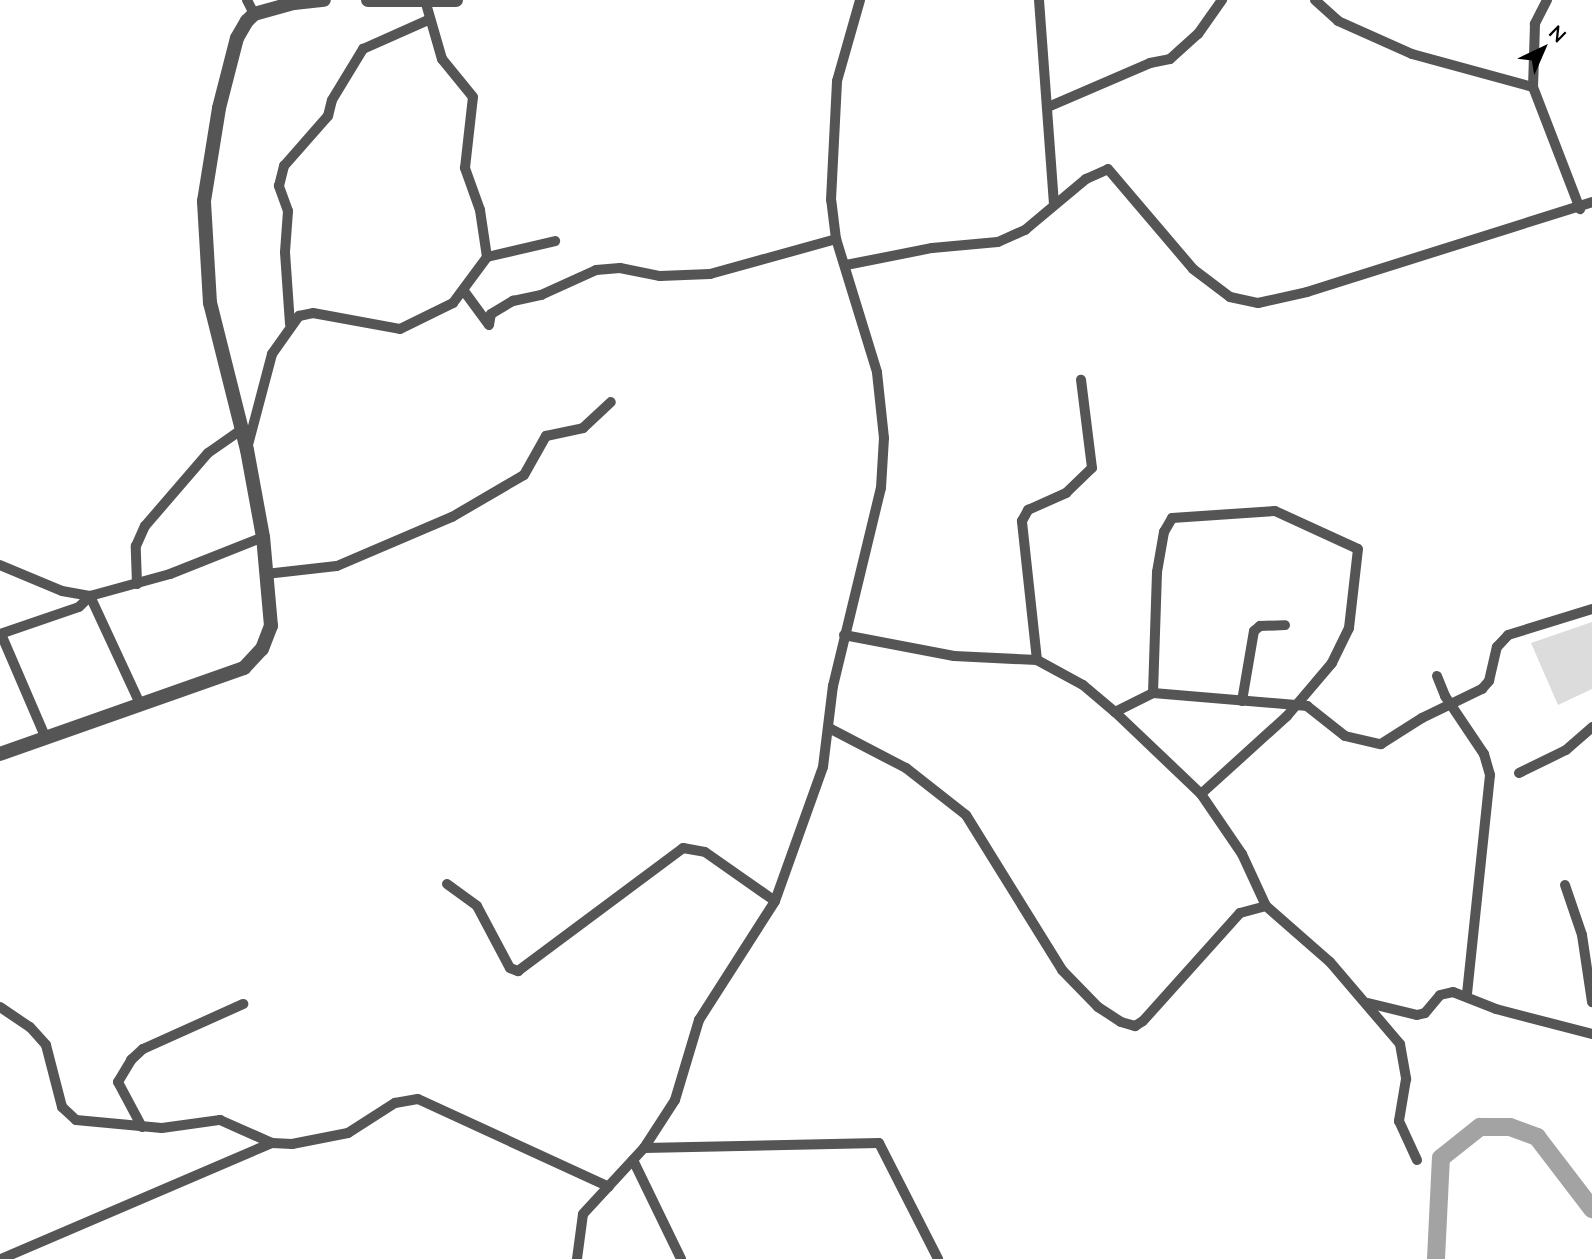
<!DOCTYPE html>
<html>
<head>
<meta charset="utf-8">
<style>
  body { margin:0 }
  #map { position:relative; width:1592px; height:1259px; overflow:hidden; background:#fff; font-family:Lato,sans-serif }
  div>[style] { position:absolute }
  [style*='--x'] { left:calc(var(--x)*1px); top:calc(var(--y)*1px); width:calc(var(--w)*1px); rotate:calc(var(--a)*1deg) }
  .green>* { inset:0; background:#dcdcdc }
  .river>* { height:18px; margin:-9px; padding:0 9px; transform-origin:9px; border-radius:9px; background:#a3a3a3 }
  .minor>* { height:10px; margin:-5px; padding:0 5px; transform-origin:5px; border-radius:5px; background:#555 }
  .tertiary>* { height:14px; margin:-7px; padding:0 7px; transform-origin:7px; border-radius:7px; background:#555 }
  span { translate:-50% -50%; white-space:nowrap; text-align:center; line-height:1.15; -webkit-text-stroke:6px #fff; paint-order:stroke }
  .north { position:absolute; left:1508px; top:14px; width:70px; height:70px; -webkit-text-stroke:5px #fff; paint-order:stroke; rotate:44deg; font-size:19px; font-weight:700; line-height:28px; text-align:center; color:#000 }
  .north::after { content:''; display:block; margin:auto; width:24px; height:32px; background:#000; clip-path:polygon(50% 0,100% 100%,50% 72%,0 100%) }
</style>
</head>
<body>
<div id="map">
  <div class="green">
    <div style="clip-path:polygon(1592px 622px,1592px 689px,1558px 705px,1531px 643px)"></div>
  </div>
  <div class="river">
    <div style="--x:1436;--y:1259;--w:101;--a:-87.2"></div>
    <div style="--x:1441;--y:1158;--w:50;--a:-38.5"></div>
    <div style="--x:1480;--y:1127;--w:30;--a:0"></div>
    <div style="--x:1510;--y:1127;--w:29;--a:20"></div>
    <div style="--x:1537;--y:1137;--w:91;--a:52.6"></div>
  </div>
  <div class="minor">
    <div style="--x:247;--y:0;--w:16;--a:63"></div>
    <div style="--x:1039;--y:0;--w:205;--a:85.8"></div>
    <div style="--x:1315;--y:0;--w:31;--a:42"></div>
    <div style="--x:1338;--y:21;--w:81;--a:24"></div>
    <div style="--x:1412;--y:54;--w:125;--a:15.3"></div>
    <div style="--x:1547;--y:0;--w:27;--a:117"></div>
    <div style="--x:1535;--y:24;--w:63;--a:91.8"></div>
    <div style="--x:1533;--y:87;--w:131;--a:68.9"></div>
    <div style="--x:1048;--y:107;--w:111;--a:-23.3"></div>
    <div style="--x:1150;--y:63;--w:20;--a:-11"></div>
    <div style="--x:1170;--y:59;--w:38;--a:-42"></div>
    <div style="--x:1198;--y:34;--w:42;--a:-54.8"></div>
    <div style="--x:487;--y:257;--w:70;--a:-13.2"></div>
    <div style="--x:846;--y:265;--w:88;--a:-11.2"></div>
    <div style="--x:932;--y:248;--w:66;--a:-5.2"></div>
    <div style="--x:998;--y:242;--w:30;--a:-24"></div>
    <div style="--x:1025;--y:230;--w:80;--a:-39.9"></div>
    <div style="--x:1086;--y:179;--w:24;--a:-24"></div>
    <div style="--x:1108;--y:169;--w:131;--a:49.6"></div>
    <div style="--x:1193;--y:269;--w:46;--a:37.1"></div>
    <div style="--x:1230;--y:297;--w:29;--a:12"></div>
    <div style="--x:1258;--y:303;--w:50;--a:-12.7"></div>
    <div style="--x:1307;--y:292;--w:299;--a:-17.5"></div>
    <div style="--x:464;--y:291;--w:42;--a:53.7"></div>
    <div style="--x:489;--y:325;--w:11;--a:-80"></div>
    <div style="--x:491;--y:314;--w:26;--a:-31"></div>
    <div style="--x:513;--y:301;--w:29;--a:-12"></div>
    <div style="--x:541;--y:295;--w:60;--a:-24.4"></div>
    <div style="--x:596;--y:270;--w:24;--a:-5"></div>
    <div style="--x:620;--y:268;--w:41;--a:11.3"></div>
    <div style="--x:660;--y:276;--w:50;--a:-2.3"></div>
    <div style="--x:710;--y:274;--w:131;--a:-15.5"></div>
    <div style="--x:290;--y:324;--w:72;--a:-94"></div>
    <div style="--x:285;--y:252;--w:41;--a:-85.8"></div>
    <div style="--x:288;--y:211;--w:27;--a:-110"></div>
    <div style="--x:279;--y:186;--w:21;--a:-76"></div>
    <div style="--x:284;--y:166;--w:67;--a:-48.7"></div>
    <div style="--x:328;--y:116;--w:16;--a:-76"></div>
    <div style="--x:332;--y:100;--w:60;--a:-58.7"></div>
    <div style="--x:363;--y:49;--w:71;--a:-24"></div>
    <div style="--x:248;--y:445;--w:94;--a:-75.2"></div>
    <div style="--x:272;--y:354;--w:47;--a:-54.6"></div>
    <div style="--x:299;--y:316;--w:14;--a:-12"></div>
    <div style="--x:313;--y:313;--w:88;--a:10.4"></div>
    <div style="--x:400;--y:329;--w:59;--a:-26.1"></div>
    <div style="--x:453;--y:303;--w:57;--a:-53.5"></div>
    <div style="--x:487;--y:257;--w:48;--a:-98.5"></div>
    <div style="--x:480;--y:210;--w:45;--a:-109.7"></div>
    <div style="--x:465;--y:168;--w:71;--a:-83.6"></div>
    <div style="--x:473;--y:97;--w:49;--a:-129.2"></div>
    <div style="--x:442;--y:59;--w:61;--a:-106.1"></div>
    <div style="--x:0;--y:565;--w:67;--a:22.8"></div>
    <div style="--x:62;--y:591;--w:28;--a:10"></div>
    <div style="--x:90;--y:596;--w:83;--a:-15.4"></div>
    <div style="--x:170;--y:574;--w:100;--a:-21.7"></div>
    <div style="--x:266;--y:574;--w:71;--a:-6.4"></div>
    <div style="--x:337;--y:566;--w:125;--a:-23.1"></div>
    <div style="--x:452;--y:517;--w:83;--a:-30.3"></div>
    <div style="--x:524;--y:475;--w:45;--a:-60.6"></div>
    <div style="--x:546;--y:436;--w:38;--a:-12"></div>
    <div style="--x:583;--y:428;--w:38;--a:-43"></div>
    <div style="--x:137;--y:584;--w:38;--a:-92"></div>
    <div style="--x:136;--y:546;--w:22;--a:-66"></div>
    <div style="--x:145;--y:526;--w:96;--a:-49.2"></div>
    <div style="--x:208;--y:453;--w:40;--a:-34.9"></div>
    <div style="--x:0;--y:634;--w:83;--a:-18.9"></div>
    <div style="--x:79;--y:607;--w:16;--a:-45"></div>
    <div style="--x:90;--y:596;--w:121;--a:65.1"></div>
    <div style="--x:1;--y:634;--w:111;--a:66.7"></div>
    <div style="--x:844;--y:635;--w:112;--a:10.8"></div>
    <div style="--x:954;--y:656;--w:83;--a:2.8"></div>
    <div style="--x:1037;--y:660;--w:52;--a:28.5"></div>
    <div style="--x:1083;--y:685;--w:42;--a:40.2"></div>
    <div style="--x:1115;--y:712;--w:42;--a:-26.6"></div>
    <div style="--x:1153;--y:693;--w:155;--a:4.8"></div>
    <div style="--x:1307;--y:706;--w:48;--a:38.3"></div>
    <div style="--x:1345;--y:736;--w:37;--a:13"></div>
    <div style="--x:1381;--y:744;--w:49;--a:-32.4"></div>
    <div style="--x:1422;--y:718;--w:67;--a:-25.8"></div>
    <div style="--x:1482;--y:689;--w:11;--a:-49"></div>
    <div style="--x:1489;--y:681;--w:35;--a:-77"></div>
    <div style="--x:1497;--y:647;--w:16;--a:-47"></div>
    <div style="--x:1508;--y:635;--w:88;--a:-17.2"></div>
    <div style="--x:1037;--y:660;--w:140;--a:-96.2"></div>
    <div style="--x:1022;--y:521;--w:13;--a:-61"></div>
    <div style="--x:1028;--y:510;--w:42;--a:-24.1"></div>
    <div style="--x:1066;--y:493;--w:36;--a:-44"></div>
    <div style="--x:1092;--y:468;--w:89;--a:-97.1"></div>
    <div style="--x:1437;--y:676;--w:22;--a:68"></div>
    <div style="--x:1445;--y:696;--w:70;--a:56.1"></div>
    <div style="--x:1484;--y:754;--w:22;--a:74"></div>
    <div style="--x:1490;--y:775;--w:221;--a:96"></div>
    <div style="--x:1153;--y:693;--w:121;--a:-88.1"></div>
    <div style="--x:1157;--y:572;--w:41;--a:-80.1"></div>
    <div style="--x:1164;--y:532;--w:16;--a:-60"></div>
    <div style="--x:1172;--y:518;--w:103;--a:-3.9"></div>
    <div style="--x:1275;--y:511;--w:91;--a:24.6"></div>
    <div style="--x:1358;--y:549;--w:80;--a:96.5"></div>
    <div style="--x:1349;--y:628;--w:39;--a:116"></div>
    <div style="--x:1332;--y:663;--w:70;--a:130.3"></div>
    <div style="--x:1287;--y:716;--w:116;--a:137.8"></div>
    <div style="--x:1242;--y:701;--w:71;--a:-80.3"></div>
    <div style="--x:1254;--y:631;--w:8;--a:-40"></div>
    <div style="--x:1260;--y:626;--w:25;--a:-2"></div>
    <div style="--x:1115;--y:712;--w:119;--a:43.6"></div>
    <div style="--x:1201;--y:794;--w:73;--a:55.7"></div>
    <div style="--x:1242;--y:854;--w:57;--a:65.2"></div>
    <div style="--x:1266;--y:906;--w:85;--a:41.2"></div>
    <div style="--x:1330;--y:962;--w:108;--a:49.5"></div>
    <div style="--x:1400;--y:1044;--w:36;--a:80"></div>
    <div style="--x:1406;--y:1079;--w:43;--a:99.5"></div>
    <div style="--x:1399;--y:1121;--w:43;--a:65.2"></div>
    <div style="--x:829;--y:728;--w:87;--a:27.5"></div>
    <div style="--x:906;--y:768;--w:76;--a:38.1"></div>
    <div style="--x:966;--y:815;--w:182;--a:58.2"></div>
    <div style="--x:1062;--y:970;--w:52;--a:45.8"></div>
    <div style="--x:1098;--y:1007;--w:27;--a:33"></div>
    <div style="--x:1121;--y:1022;--w:15;--a:16"></div>
    <div style="--x:1135;--y:1026;--w:9;--a:-32"></div>
    <div style="--x:1143;--y:1021;--w:145;--a:-48.1"></div>
    <div style="--x:1240;--y:913;--w:27;--a:-15"></div>
    <div style="--x:1519;--y:773;--w:52;--a:-26.1"></div>
    <div style="--x:1566;--y:750;--w:35;--a:-41"></div>
    <div style="--x:447;--y:884;--w:37;--a:36"></div>
    <div style="--x:477;--y:906;--w:70;--a:62"></div>
    <div style="--x:510;--y:968;--w:9;--a:21"></div>
    <div style="--x:518;--y:971;--w:206;--a:-36.7"></div>
    <div style="--x:683;--y:848;--w:22;--a:10"></div>
    <div style="--x:705;--y:852;--w:85;--a:35"></div>
    <div style="--x:1565;--y:885;--w:53;--a:71.2"></div>
    <div style="--x:1582;--y:935;--w:68;--a:81.5"></div>
    <div style="--x:1368;--y:1003;--w:50;--a:13.8"></div>
    <div style="--x:1417;--y:1015;--w:8;--a:-14"></div>
    <div style="--x:1425;--y:1013;--w:23;--a:-50"></div>
    <div style="--x:1440;--y:995;--w:13;--a:-13"></div>
    <div style="--x:1453;--y:992;--w:46;--a:21.6"></div>
    <div style="--x:1496;--y:1009;--w:99;--a:14.6"></div>
    <div style="--x:0;--y:1007;--w:36;--a:34"></div>
    <div style="--x:30;--y:1027;--w:24;--a:48"></div>
    <div style="--x:46;--y:1045;--w:64;--a:75.5"></div>
    <div style="--x:62;--y:1107;--w:19;--a:43"></div>
    <div style="--x:76;--y:1120;--w:86;--a:5.3"></div>
    <div style="--x:162;--y:1128;--w:59;--a:-7.9"></div>
    <div style="--x:220;--y:1120;--w:57;--a:23.9"></div>
    <div style="--x:272;--y:1143;--w:20;--a:3"></div>
    <div style="--x:292;--y:1144;--w:57;--a:-11.1"></div>
    <div style="--x:348;--y:1133;--w:56;--a:-32.6"></div>
    <div style="--x:395;--y:1103;--w:23;--a:-10"></div>
    <div style="--x:418;--y:1099;--w:210;--a:24.7"></div>
    <div style="--x:142;--y:1127;--w:51;--a:-118.1"></div>
    <div style="--x:118;--y:1082;--w:26;--a:-59"></div>
    <div style="--x:131;--y:1060;--w:16;--a:-43"></div>
    <div style="--x:143;--y:1049;--w:110;--a:-24.2"></div>
    <div style="--x:644;--y:1148;--w:235;--a:-1.2"></div>
    <div style="--x:879;--y:1143;--w:130;--a:63"></div>
    <div style="--x:633;--y:1160;--w:110;--a:64.1"></div>
    <div style="--x:1;--y:1259;--w:295;--a:-23.2"></div>
    <div style="--x:577;--y:1259;--w:45;--a:-82.4"></div>
    <div style="--x:583;--y:1214;--w:90;--a:-47.3"></div>
    <div style="--x:644;--y:1148;--w:57;--a:-57.1"></div>
    <div style="--x:675;--y:1100;--w:84;--a:-73.3"></div>
    <div style="--x:699;--y:1020;--w:141;--a:-57.4"></div>
    <div style="--x:775;--y:901;--w:142;--a:-70.3"></div>
    <div style="--x:823;--y:767;--w:82;--a:-83"></div>
    <div style="--x:833;--y:686;--w:204;--a:-76.4"></div>
    <div style="--x:881;--y:488;--w:50;--a:-86.6"></div>
    <div style="--x:884;--y:438;--w:66;--a:-96.1"></div>
    <div style="--x:877;--y:372;--w:139;--a:-107.1"></div>
    <div style="--x:836;--y:239;--w:39;--a:-97"></div>
    <div style="--x:831;--y:200;--w:119;--a:-87.1"></div>
    <div style="--x:837;--y:81;--w:84;--a:-74.1"></div>
  </div>
  <div class="tertiary">
    <div style="--x:368;--y:0;--w:88;--a:0"></div>
    <div style="--x:0;--y:754;--w:259;--a:-19.4"></div>
    <div style="--x:244;--y:668;--w:26;--a:-47"></div>
    <div style="--x:262;--y:649;--w:25;--a:-69"></div>
    <div style="--x:271;--y:626;--w:89;--a:-95.1"></div>
    <div style="--x:263;--y:537;--w:88;--a:-100.4"></div>
    <div style="--x:247;--y:450;--w:152;--a:-104.1"></div>
    <div style="--x:210;--y:303;--w:102;--a:-93.4"></div>
    <div style="--x:204;--y:201;--w:94;--a:-80.8"></div>
    <div style="--x:219;--y:108;--w:72;--a:-75.6"></div>
    <div style="--x:237;--y:38;--w:20;--a:-60"></div>
    <div style="--x:247;--y:21;--w:10;--a:-45"></div>
    <div style="--x:254;--y:14;--w:41;--a:-15.4"></div>
    <div style="--x:294;--y:3;--w:30;--a:-6"></div>
  </div>
  <div class="north">N</div>
</div>
</body>
</html>
